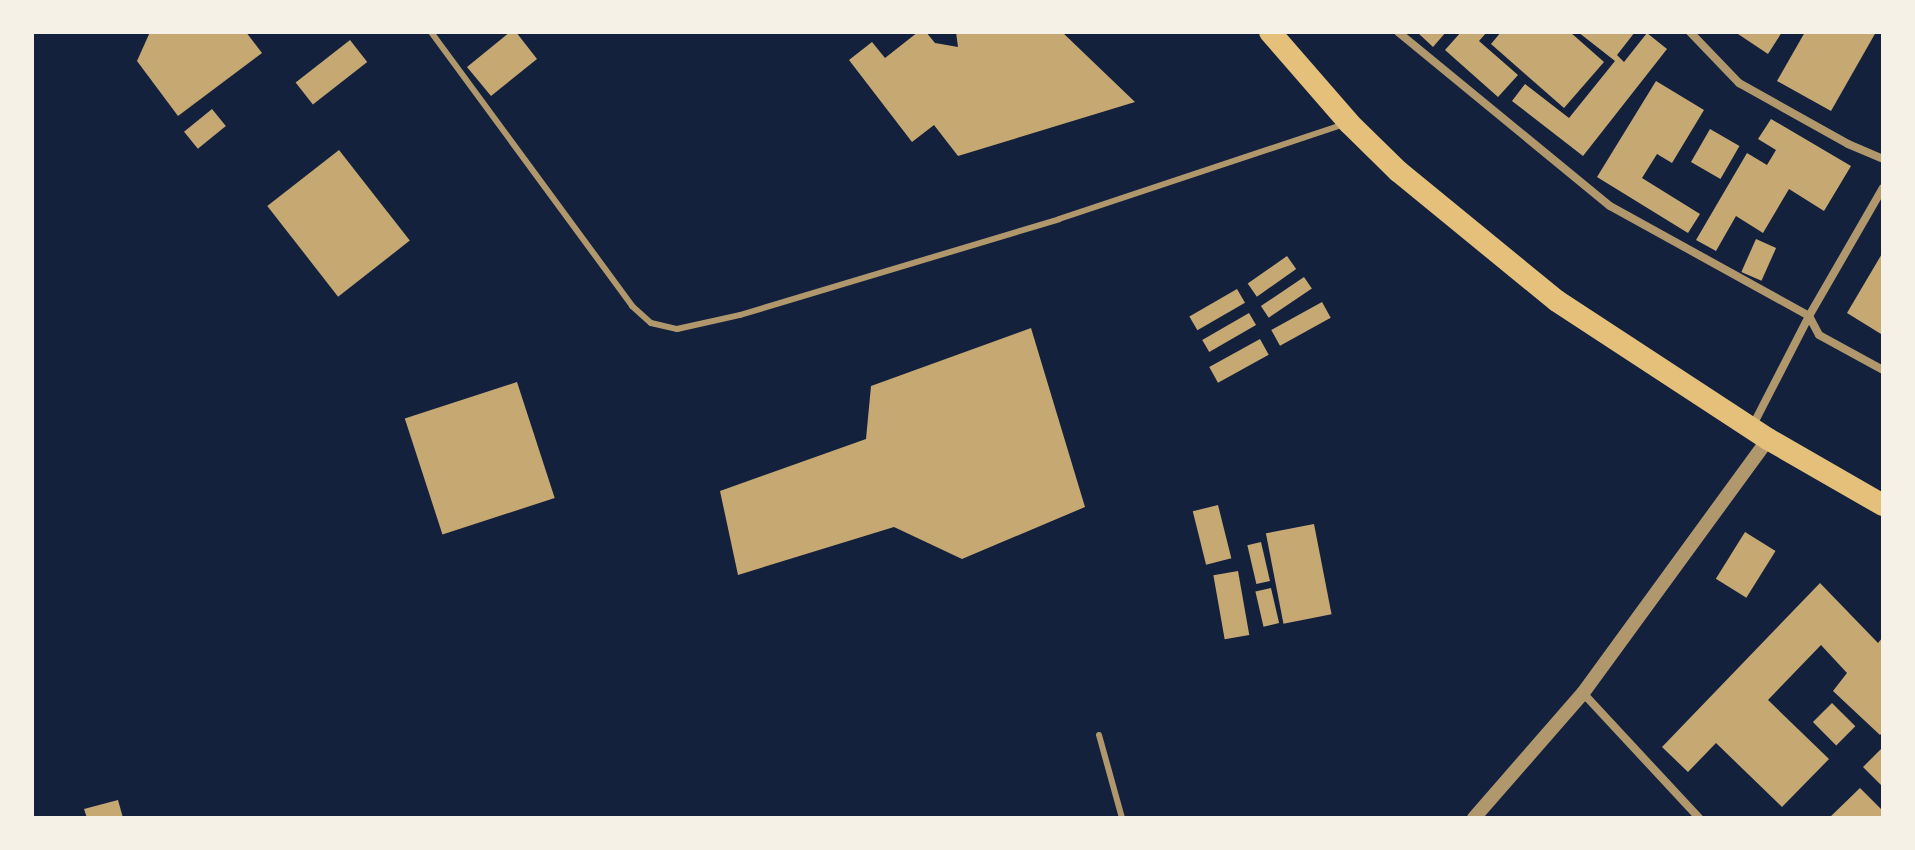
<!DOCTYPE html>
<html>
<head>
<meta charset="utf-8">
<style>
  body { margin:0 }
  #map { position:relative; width:1915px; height:850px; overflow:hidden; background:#14213d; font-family:Ubuntu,sans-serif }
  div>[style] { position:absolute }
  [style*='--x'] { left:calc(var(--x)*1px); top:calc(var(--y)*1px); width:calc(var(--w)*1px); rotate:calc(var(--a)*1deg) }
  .building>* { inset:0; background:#c6a872; transform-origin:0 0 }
  .service>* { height:6px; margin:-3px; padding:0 3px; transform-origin:3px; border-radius:3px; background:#b1986c }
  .minor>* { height:8px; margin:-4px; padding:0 4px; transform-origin:4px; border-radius:4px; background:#b1986c }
  .tertiary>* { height:14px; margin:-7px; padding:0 7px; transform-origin:7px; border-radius:7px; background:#b1986c }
  .trunk>* { height:22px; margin:-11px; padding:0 11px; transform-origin:11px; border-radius:11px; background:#e5c07b }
  span { translate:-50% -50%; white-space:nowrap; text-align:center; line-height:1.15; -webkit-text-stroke:7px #f6f1e7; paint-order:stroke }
  .frame { position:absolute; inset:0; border:34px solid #f6f1e7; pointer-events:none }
</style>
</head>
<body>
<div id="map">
  <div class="building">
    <div style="clip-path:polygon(150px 32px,246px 32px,262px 53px,178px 116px,137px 61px)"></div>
    <div style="clip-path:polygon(510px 32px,516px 32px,537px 59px,491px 96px,467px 67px)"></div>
    <div style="clip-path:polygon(918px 32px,926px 32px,935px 43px,958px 47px,956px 32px,1062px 32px,1135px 102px,958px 156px,934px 125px,912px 142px,849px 60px,872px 42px,885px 58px)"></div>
    <div style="clip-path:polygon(1417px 32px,1446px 32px,1433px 47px)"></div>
    <div style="clip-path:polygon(1461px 32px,1487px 32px,1479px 41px,1518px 75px,1498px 97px,1445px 50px)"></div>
    <div style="clip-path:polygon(1501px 32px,1570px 32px,1604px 62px,1564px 108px,1491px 44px)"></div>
    <div style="clip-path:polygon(1578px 32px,1635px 32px,1617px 55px,1624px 62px,1647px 33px,1667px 49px,1583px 156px,1512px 101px,1525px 84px,1569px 118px,1615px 61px)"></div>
    <div style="clip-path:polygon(1735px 32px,1782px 32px,1768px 54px)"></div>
    <div style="clip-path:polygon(1805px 32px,1876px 32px,1831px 111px,1777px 81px)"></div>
    <div style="left:350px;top:40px;width:28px;height:69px;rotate:52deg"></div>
    <div style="clip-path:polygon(1656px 81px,1704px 110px,1672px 163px,1657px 154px,1642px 178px,1700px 214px,1688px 233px,1597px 177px)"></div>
    <div style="left:212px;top:109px;width:22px;height:36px;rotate:51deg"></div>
    <div style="clip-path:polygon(1771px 119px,1851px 166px,1824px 211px,1789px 189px,1763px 233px,1736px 216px,1716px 251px,1696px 240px,1747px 153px,1767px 165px,1776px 150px,1758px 139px)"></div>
    <div style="left:1710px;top:129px;width:34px;height:38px;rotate:30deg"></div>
    <div style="left:339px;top:150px;width:115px;height:91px;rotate:52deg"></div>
    <div style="left:1756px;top:239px;width:22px;height:36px;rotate:24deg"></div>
    <div style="clip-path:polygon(1883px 252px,1883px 331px,1881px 334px,1847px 313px)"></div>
    <div style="left:1287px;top:256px;width:16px;height:48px;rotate:55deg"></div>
    <div style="left:1304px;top:277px;width:14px;height:52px;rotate:56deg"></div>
    <div style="left:1237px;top:289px;width:16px;height:55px;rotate:60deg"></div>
    <div style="left:1322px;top:302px;width:18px;height:58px;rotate:61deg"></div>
    <div style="left:1249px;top:313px;width:14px;height:54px;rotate:60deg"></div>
    <div style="clip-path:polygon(1031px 328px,1085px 507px,962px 559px,894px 527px,738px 575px,720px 491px,866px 439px,871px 386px)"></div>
    <div style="left:1260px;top:339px;width:18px;height:58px;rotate:61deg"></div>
    <div style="left:517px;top:382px;width:122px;height:118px;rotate:72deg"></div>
    <div style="left:1218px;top:505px;width:55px;height:26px;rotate:76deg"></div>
    <div style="left:1314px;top:524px;width:92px;height:49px;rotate:79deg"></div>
    <div style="left:1745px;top:532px;width:36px;height:55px;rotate:32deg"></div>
    <div style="left:1261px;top:542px;width:40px;height:14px;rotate:77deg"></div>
    <div style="left:1238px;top:571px;width:65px;height:25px;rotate:80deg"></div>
    <div style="clip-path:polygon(1820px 583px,1878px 643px,1883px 637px,1883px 732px,1880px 735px,1833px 691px,1847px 673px,1821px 645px,1768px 700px,1829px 759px,1782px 807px,1716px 743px,1688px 772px,1662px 747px)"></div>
    <div style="left:1271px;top:588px;width:36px;height:16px;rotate:77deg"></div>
    <div style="left:1832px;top:703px;width:33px;height:27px;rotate:45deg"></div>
    <div style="clip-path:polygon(1883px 747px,1883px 787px,1863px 767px)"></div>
    <div style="clip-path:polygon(1860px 788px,1883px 811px,1883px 818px,1829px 818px)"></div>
    <div style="clip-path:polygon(118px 800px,123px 818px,87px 818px,84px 809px)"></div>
  </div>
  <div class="service">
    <div style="--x:431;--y:32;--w:340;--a:53.7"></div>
    <div style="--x:632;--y:306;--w:25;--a:42"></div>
    <div style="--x:651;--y:323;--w:27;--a:13"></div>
    <div style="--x:677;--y:329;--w:65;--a:-12.5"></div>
    <div style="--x:740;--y:315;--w:333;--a:-16.7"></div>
    <div style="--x:1059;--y:219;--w:301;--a:-18.4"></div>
    <div style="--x:1099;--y:735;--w:86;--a:74.5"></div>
  </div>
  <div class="minor">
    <div style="--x:1398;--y:32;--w:274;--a:39.4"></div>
    <div style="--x:1610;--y:206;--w:227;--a:28.9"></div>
    <div style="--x:1809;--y:316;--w:21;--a:62"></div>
    <div style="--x:1819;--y:335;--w:73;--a:28.7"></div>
    <div style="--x:1690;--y:32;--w:71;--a:46.1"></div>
    <div style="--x:1739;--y:83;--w:125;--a:29.2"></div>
    <div style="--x:1848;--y:144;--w:38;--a:23"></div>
    <div style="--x:1752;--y:427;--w:125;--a:-62.8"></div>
    <div style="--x:1809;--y:316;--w:148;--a:-60"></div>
    <div style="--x:1583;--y:693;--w:171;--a:47.1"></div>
  </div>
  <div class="tertiary">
    <div style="--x:1474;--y:818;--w:166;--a:-48.9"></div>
    <div style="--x:1583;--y:693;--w:314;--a:-53.9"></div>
  </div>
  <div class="trunk">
    <div style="--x:1270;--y:32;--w:121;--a:49"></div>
    <div style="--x:1349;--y:123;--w:69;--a:44.4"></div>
    <div style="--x:1398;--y:171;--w:205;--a:39.3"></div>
    <div style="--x:1557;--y:301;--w:252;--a:33.2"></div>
    <div style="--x:1768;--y:439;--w:133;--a:29.9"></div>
  </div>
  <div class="frame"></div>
</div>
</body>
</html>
